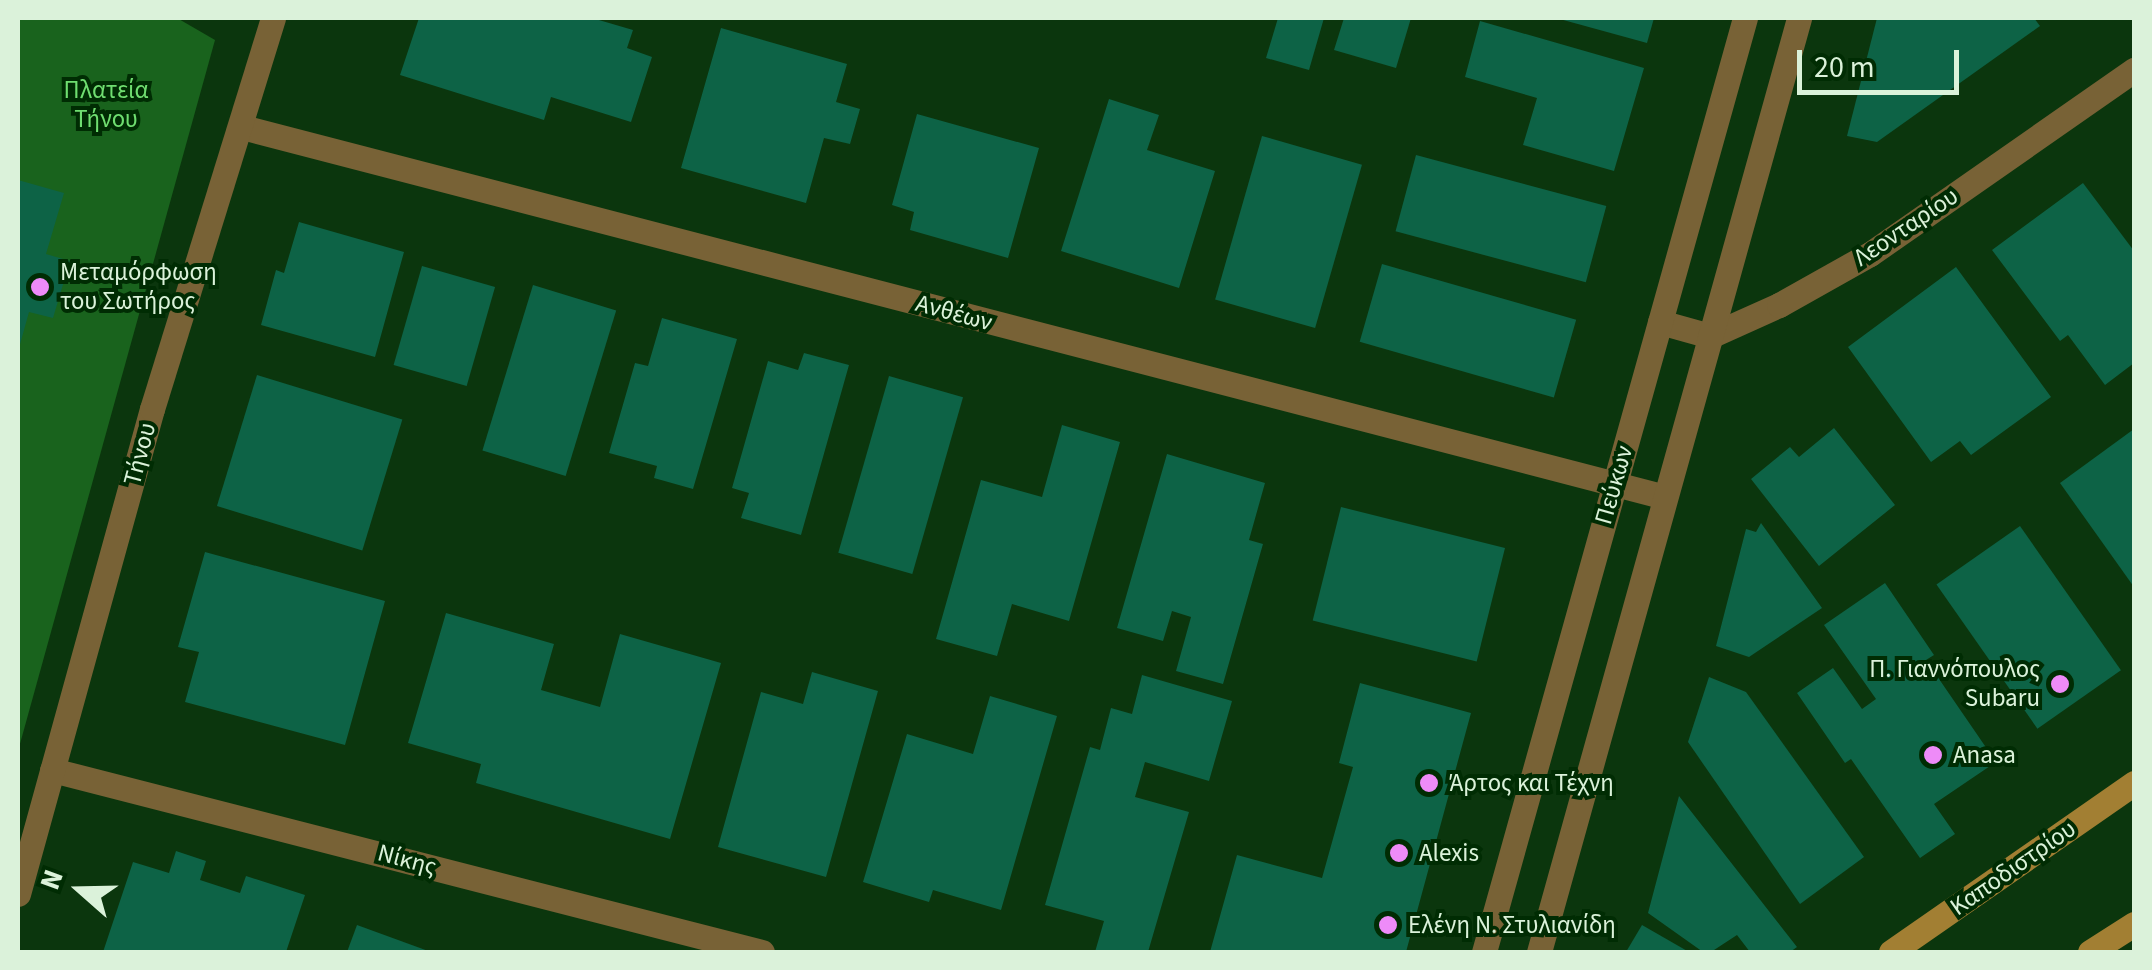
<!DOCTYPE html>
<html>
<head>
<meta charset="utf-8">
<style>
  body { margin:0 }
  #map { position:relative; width:2152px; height:970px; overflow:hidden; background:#0b360d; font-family:"Source Sans 3",sans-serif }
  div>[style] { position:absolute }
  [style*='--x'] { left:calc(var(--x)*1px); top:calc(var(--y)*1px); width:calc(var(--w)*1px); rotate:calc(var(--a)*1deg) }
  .green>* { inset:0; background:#19631d }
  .building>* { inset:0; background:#0d6346; transform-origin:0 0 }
  .minor>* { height:25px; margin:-12.5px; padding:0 12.5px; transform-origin:12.5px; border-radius:12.5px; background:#786236 }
  .tertiary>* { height:25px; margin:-12.5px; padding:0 12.5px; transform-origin:12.5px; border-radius:12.5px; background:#786236 }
  .secondary>* { height:25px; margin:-12.5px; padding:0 12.5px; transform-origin:12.5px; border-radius:12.5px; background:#a27f33 }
  .dots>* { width:28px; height:28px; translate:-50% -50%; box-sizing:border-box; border:5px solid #002c03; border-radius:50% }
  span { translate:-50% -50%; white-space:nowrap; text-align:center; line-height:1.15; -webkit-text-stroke:8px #002c03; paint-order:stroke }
  .park-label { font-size:25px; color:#6fde70 }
  .street-label { font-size:25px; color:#dbf2da }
  .poi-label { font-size:25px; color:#dbf2da }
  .left { translate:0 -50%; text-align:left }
  .right { translate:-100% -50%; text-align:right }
  .frame { position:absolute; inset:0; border:20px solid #dbf2da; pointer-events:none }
  .north { position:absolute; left:30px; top:840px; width:100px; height:100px; -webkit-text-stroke:8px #002c03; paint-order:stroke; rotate:290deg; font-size:28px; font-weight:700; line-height:40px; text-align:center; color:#dbf2da }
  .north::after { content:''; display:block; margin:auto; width:35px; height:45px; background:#dbf2da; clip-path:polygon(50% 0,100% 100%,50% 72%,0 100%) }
  .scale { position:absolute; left:1797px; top:50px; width:162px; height:45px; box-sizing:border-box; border:5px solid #dbf2da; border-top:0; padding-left:12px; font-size:30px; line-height:35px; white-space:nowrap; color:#dbf2da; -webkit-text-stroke:8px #002c03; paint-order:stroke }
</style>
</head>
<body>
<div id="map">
  <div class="green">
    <div style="clip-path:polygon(18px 18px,177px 18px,215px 40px,18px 751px)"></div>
  </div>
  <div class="building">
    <div style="clip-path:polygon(419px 18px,592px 18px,633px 30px,627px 48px,652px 57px,631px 122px,551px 97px,544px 120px,400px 75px)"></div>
    <div style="clip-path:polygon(1278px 18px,1324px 18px,1309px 70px,1266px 58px)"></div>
    <div style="clip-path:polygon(1344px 18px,1411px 18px,1396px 68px,1334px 50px)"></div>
    <div style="clip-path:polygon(1556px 18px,1654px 18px,1647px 43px)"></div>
    <div style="clip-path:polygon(1877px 18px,2034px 18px,2040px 26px,1877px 142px,1847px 136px)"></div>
    <div style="clip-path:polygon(1480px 21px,1644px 68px,1614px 171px,1523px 145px,1537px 98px,1465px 77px)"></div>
    <div style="clip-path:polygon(721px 28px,847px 64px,836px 102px,860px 109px,850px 144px,824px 138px,806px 203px,681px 168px)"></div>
    <div style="clip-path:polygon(1109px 99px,1159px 115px,1147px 150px,1215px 171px,1179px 288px,1061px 251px)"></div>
    <div style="clip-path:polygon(917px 114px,1039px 148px,1008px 258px,910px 230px,914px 212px,892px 205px)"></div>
    <div style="left:1262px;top:136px;width:104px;height:170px;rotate:16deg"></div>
    <div style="left:1416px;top:155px;width:197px;height:79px;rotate:15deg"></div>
    <div style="clip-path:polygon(18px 180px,64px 193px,46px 254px,70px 261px,53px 318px,29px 312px,19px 348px)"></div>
    <div style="clip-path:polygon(2083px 183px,2134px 251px,2134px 363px,2105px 385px,2068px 335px,2060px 341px,1992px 250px)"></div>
    <div style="clip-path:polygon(299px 222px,404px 252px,375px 357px,261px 325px,276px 270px,284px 273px)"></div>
    <div style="left:1382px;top:264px;width:202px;height:81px;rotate:16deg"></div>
    <div style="left:422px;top:266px;width:76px;height:103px;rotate:16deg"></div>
    <div style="clip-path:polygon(1956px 267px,2051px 397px,1971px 455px,1960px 441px,1931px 462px,1848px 347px)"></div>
    <div style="left:533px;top:285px;width:87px;height:173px;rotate:17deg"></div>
    <div style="clip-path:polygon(662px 318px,737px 339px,693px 489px,654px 478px,657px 466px,609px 453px,635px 363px,648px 366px)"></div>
    <div style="clip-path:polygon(804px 353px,849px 365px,801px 535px,741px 518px,749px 493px,732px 488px,768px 361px,798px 370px)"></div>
    <div style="left:257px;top:375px;width:152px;height:137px;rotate:17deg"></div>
    <div style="left:889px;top:376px;width:77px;height:184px;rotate:16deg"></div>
    <div style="clip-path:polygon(1062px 425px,1120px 442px,1069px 621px,1012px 604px,997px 656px,936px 639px,981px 480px,1042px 497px)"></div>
    <div style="clip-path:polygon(1834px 428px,1895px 505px,1819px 566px,1751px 479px,1790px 447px,1799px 457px)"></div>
    <div style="clip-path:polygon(2134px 429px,2134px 587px,2060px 483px)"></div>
    <div style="clip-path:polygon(1167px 454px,1265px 483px,1249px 540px,1263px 544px,1223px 684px,1176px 671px,1191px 617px,1172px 611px,1163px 641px,1117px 628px)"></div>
    <div style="left:1341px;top:507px;width:169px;height:117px;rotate:14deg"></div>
    <div style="clip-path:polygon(1761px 523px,1822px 608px,1749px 657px,1716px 646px,1746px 529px,1756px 532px)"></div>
    <div style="left:2020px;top:526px;width:176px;height:102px;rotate:55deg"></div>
    <div style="clip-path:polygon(205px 552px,385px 601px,345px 745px,185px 702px,199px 652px,178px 647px)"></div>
    <div style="clip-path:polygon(1885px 583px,1934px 655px,1926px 660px,1996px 762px,1934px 804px,1955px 834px,1920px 858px,1851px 759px,1845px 763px,1797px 693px,1833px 668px,1862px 709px,1876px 699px,1824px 625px)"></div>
    <div style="clip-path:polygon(446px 613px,554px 644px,541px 690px,600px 707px,620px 634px,721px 663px,670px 839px,476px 783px,481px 764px,408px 743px)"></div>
    <div style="clip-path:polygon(812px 672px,878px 691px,826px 877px,718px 847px,761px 692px,803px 704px)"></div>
    <div style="clip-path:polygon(1142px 675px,1232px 701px,1209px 781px,1145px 762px,1135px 797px,1189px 812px,1148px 952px,1095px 952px,1104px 921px,1045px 905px,1090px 747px,1100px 750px,1111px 708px,1132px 714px)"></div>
    <div style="clip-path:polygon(1709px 677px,1746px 692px,1864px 857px,1800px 904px,1688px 742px)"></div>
    <div style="clip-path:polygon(1360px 683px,1471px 713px,1406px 952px,1210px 952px,1237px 855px,1322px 878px,1353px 767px,1339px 763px)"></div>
    <div style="clip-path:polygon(990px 696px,1057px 716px,1001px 910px,933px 890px,929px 902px,863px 882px,907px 734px,973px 754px)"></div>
    <div style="clip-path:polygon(1679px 796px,1797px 947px,1790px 952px,1750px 952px,1737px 935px,1711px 952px,1703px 952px,1648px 913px)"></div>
    <div style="clip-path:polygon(176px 851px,206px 861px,200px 880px,240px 893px,246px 876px,305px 895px,286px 952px,103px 952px,133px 862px,169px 873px)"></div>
    <div style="clip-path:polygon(357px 925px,431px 952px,347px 952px)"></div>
    <div style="clip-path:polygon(1642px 925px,1689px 952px,1626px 952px)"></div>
  </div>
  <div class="minor">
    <div style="--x:242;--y:127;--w:1470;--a:14.57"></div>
    <div style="--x:1660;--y:322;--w:52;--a:15.6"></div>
    <div style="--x:1710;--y:336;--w:76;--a:-24.2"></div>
    <div style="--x:1779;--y:305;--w:104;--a:-29.3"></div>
    <div style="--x:1870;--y:254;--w:322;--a:-34.9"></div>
    <div style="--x:52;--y:770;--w:733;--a:14.38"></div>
    <div style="--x:18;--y:894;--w:503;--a:-74.56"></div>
    <div style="--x:152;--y:409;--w:409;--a:-72.8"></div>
  </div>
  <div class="tertiary">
    <div style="--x:1484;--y:952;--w:970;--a:-74.39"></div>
    <div style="--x:1539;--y:952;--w:970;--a:-74.44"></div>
  </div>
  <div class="secondary">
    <div style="--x:1891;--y:952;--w:296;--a:-34.8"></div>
    <div style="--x:2090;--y:952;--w:52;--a:-32.5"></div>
  </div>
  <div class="dots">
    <div style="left:40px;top:287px;background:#ee8bf8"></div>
    <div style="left:2060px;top:684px;background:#ee8bf8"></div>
    <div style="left:1933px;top:755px;background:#ee8bf8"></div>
    <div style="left:1429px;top:783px;background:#ee8bf8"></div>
    <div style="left:1399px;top:853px;background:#ee8bf8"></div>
    <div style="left:1388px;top:925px;background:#ee8bf8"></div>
  </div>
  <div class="park-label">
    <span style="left:106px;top:105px">Πλατεία<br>Τήνου</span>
  </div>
  <div class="street-label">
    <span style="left:1906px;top:227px;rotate:-34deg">Λεονταρίου</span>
    <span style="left:954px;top:313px;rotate:15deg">Ανθέων</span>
    <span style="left:140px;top:454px;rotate:-75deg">Τήνου</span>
    <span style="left:1614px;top:485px;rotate:-74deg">Πεύκων</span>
    <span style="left:407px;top:860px;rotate:15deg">Νίκης</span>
    <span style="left:2013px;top:868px;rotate:-35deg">Καποδιστρίου</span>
  </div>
  <div class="poi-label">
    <span class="left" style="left:60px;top:287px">Μεταμόρφωση<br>του Σωτήρος</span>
    <span class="right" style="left:2040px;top:684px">Π. Γιαννόπουλος<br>Subaru</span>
    <span class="left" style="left:1953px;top:755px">Anasa</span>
    <span class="left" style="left:1449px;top:783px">Άρτος και Τέχνη</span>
    <span class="left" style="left:1419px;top:853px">Alexis</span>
    <span class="left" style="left:1408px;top:925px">Ελένη Ν. Στυλιανίδη</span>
  </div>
  <div class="frame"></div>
  <div class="north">N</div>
  <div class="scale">20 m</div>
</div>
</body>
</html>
